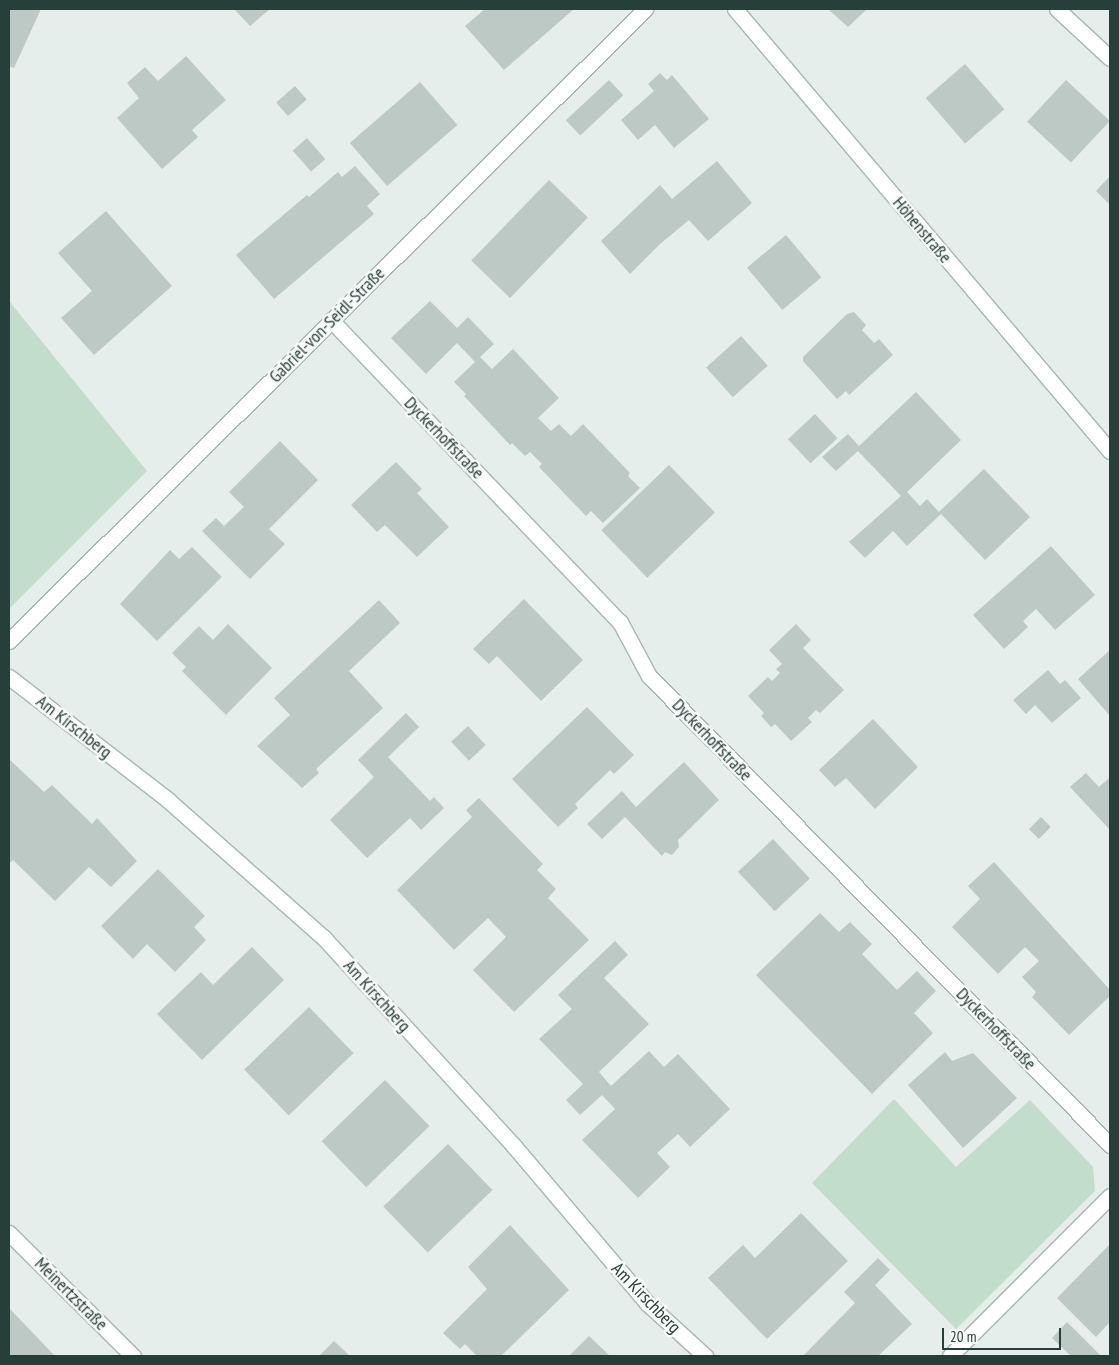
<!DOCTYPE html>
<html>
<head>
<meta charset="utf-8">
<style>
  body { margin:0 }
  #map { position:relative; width:1119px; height:1365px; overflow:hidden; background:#e6eeeb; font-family:"PT Sans Narrow",sans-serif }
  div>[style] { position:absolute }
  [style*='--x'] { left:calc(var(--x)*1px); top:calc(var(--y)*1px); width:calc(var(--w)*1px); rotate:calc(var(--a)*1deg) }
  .green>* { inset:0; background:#c2ddcb }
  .building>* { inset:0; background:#bcc9c4; transform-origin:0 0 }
  .roads { filter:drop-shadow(1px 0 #a9b6b2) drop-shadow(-1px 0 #a9b6b2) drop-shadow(0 1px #a9b6b2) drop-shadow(0 -1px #a9b6b2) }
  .minor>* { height:15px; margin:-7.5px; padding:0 7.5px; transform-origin:7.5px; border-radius:7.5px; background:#fff }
  .secondary>* { height:15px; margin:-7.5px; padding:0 7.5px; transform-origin:7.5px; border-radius:7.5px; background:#fff }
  span { translate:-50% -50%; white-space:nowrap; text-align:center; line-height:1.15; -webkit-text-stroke:5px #f7faf9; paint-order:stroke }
  .street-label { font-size:18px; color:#273f3a }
  .frame { position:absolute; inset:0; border:10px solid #273f3a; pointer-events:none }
  .scale { position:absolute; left:942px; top:1328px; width:119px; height:22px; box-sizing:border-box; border:2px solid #273f3a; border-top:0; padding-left:6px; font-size:15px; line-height:18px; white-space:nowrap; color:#273f3a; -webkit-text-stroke:4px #f7faf9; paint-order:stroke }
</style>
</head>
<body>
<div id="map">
  <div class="green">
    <div style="clip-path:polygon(9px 301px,147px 471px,9px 609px)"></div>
    <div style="clip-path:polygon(894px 1099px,956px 1167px,1030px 1100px,1093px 1167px,1095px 1191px,956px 1329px,812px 1183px)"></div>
  </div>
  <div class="building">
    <div style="clip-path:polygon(9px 9px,41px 9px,14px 68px,9px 66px)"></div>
    <div style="clip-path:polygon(234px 9px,270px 9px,250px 26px)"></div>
    <div style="clip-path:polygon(485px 9px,574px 9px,504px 70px,465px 26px)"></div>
    <div style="clip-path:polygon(828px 9px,867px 9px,848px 27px)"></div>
    <div style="clip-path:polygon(186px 56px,226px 100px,192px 130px,198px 137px,162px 169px,117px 118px,139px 98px,127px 83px,145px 67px,158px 81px)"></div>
    <div style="left:965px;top:64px;width:60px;height:52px;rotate:49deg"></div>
    <div style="clip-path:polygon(660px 73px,667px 80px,672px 75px,709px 119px,674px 148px,655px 125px,638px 140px,621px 120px,654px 91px,648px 84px)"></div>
    <div style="left:609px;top:80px;width:21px;height:59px;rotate:47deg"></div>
    <div style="left:1066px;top:80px;width:60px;height:57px;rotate:43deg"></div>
    <div style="left:420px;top:82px;width:57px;height:93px;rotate:49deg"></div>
    <div style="left:295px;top:86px;width:18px;height:25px;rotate:49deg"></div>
    <div style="left:307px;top:138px;width:28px;height:19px;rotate:49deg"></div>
    <div style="clip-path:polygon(717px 161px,752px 203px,708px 241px,689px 220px,660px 244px,630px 274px,601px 241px,660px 185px,672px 199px)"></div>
    <div style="clip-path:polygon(355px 166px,380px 194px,367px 206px,374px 214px,274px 299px,236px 255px,307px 195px,309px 197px,338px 172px,342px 177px)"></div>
    <div style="clip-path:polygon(1110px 176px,1110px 205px,1096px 191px)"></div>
    <div style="left:549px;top:180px;width:54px;height:112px;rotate:44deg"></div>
    <div style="clip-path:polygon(106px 211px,172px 286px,94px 355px,61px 318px,92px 291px,58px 253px)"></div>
    <div style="left:786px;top:235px;width:55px;height:51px;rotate:50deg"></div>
    <div style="clip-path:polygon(430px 301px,457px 328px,468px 317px,494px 344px,480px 357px,492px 369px,513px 349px,559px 398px,538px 418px,551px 431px,559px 424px,571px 436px,583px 424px,630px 473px,628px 476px,640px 488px,603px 523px,591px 511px,586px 516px,539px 467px,542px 464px,530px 452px,525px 456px,512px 443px,510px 445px,464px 396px,466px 394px,454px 382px,475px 362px,457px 343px,426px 374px,391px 338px)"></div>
    <div style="clip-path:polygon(854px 312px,866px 325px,862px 330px,874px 343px,879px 339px,893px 355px,849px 395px,846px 391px,837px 399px,803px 361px,803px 357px,847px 314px)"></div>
    <div style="left:741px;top:336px;width:40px;height:47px;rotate:48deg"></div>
    <div style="clip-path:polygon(916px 392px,961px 440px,907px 492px,920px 506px,927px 499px,939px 512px,984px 469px,1030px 517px,985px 560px,941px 514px,907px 546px,893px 531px,865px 558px,849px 542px,901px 496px,858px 451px,836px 471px,822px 457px,848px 434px,859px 446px)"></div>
    <div style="left:815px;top:414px;width:33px;height:37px;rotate:47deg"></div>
    <div style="clip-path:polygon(280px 441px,318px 480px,269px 529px,285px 544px,250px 579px,202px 531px,216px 518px,224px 526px,244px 507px,229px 492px)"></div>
    <div style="clip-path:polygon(396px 462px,422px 489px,417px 493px,449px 527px,417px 557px,385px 525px,377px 532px,351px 505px)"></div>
    <div style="left:669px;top:465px;width:66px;height:94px;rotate:46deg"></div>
    <div style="clip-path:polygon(1051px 546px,1095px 595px,1055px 630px,1036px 609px,1023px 621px,1028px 627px,1004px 649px,973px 615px)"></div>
    <div style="clip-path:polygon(192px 547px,222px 577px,157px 641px,120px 604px,170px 550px,179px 559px)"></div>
    <div style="clip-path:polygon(524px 599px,583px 660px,541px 701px,497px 656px,489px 664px,473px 649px)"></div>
    <div style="clip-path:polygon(379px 600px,400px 623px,349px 671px,383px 708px,316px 769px,319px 773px,302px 788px,257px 746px,290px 715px,274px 698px)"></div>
    <div style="clip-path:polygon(228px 624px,272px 668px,226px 715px,182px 671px,186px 667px,172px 653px,199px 626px,213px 640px)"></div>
    <div style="clip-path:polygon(796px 624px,811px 640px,803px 648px,844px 690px,820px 713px,816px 710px,808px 718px,812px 722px,791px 741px,775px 724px,771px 727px,761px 716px,764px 713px,748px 696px,768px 677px,772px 681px,780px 673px,776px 669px,782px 664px,769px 650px)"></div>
    <div style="clip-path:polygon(1110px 650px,1110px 716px,1078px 679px)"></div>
    <div style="clip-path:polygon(1048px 670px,1060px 684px,1065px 680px,1081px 698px,1052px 723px,1035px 705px,1026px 714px,1013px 700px)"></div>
    <div style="clip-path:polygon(587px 707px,634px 755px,614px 774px,610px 770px,575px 804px,578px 808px,558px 827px,512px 779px)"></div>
    <div style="clip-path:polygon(406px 713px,419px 727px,388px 757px,430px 801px,434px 797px,444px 808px,421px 830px,410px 818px,367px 858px,330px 820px,374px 777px,358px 760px)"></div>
    <div style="clip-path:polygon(873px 719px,918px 767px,875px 809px,846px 778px,835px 787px,819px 770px)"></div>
    <div style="left:468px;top:726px;width:26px;height:23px;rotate:47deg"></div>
    <div style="clip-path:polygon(9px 759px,44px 792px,52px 785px,92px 824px,97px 818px,137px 861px,111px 887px,89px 867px,55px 901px,13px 860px,9px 864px)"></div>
    <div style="clip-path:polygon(684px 762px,719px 800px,678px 840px,679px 847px,672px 855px,665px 852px,662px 856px,625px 817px,602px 839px,587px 824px,622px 791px,636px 807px)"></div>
    <div style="clip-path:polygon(1086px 773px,1099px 787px,1110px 777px,1110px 830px,1070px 787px)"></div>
    <div style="clip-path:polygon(479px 798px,543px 864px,537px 870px,556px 889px,548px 898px,589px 940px,514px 1012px,473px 970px,506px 937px,488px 918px,454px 950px,397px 890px,472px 817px,466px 810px)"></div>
    <div style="left:1041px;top:817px;width:14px;height:17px;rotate:45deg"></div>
    <div style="left:773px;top:839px;width:54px;height:48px;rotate:47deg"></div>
    <div style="clip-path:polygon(994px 862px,1110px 990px,1110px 996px,1069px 1035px,1032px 997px,1036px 992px,1022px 977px,1039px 961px,1025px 947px,998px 974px,952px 927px,980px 899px,968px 886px)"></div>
    <div style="clip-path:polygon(158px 869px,205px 916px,194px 927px,206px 940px,175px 972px,147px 944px,133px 959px,101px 926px)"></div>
    <div style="clip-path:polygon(820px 913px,839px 932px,850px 922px,872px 944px,862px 954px,897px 990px,917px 971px,936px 991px,914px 1013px,933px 1033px,872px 1094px,756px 975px)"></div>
    <div style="clip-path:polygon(615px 941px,628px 955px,604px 978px,649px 1024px,599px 1072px,611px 1086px,649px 1051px,664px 1067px,678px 1054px,730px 1109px,690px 1147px,678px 1134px,657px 1153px,670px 1167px,638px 1198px,582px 1140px,615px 1109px,602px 1095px,580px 1115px,566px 1100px,583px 1084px,539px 1039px,572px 1009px,558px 995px)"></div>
    <div style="clip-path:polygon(252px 947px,284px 980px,202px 1060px,157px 1014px,201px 972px,213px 985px)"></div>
    <div style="left:309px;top:1007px;width:64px;height:90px;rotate:46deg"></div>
    <div style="clip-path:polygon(945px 1052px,952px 1061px,973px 1053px,1017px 1098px,963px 1148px,908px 1085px)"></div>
    <div style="left:385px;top:1080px;width:64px;height:88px;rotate:46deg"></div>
    <div style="left:448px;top:1144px;width:64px;height:90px;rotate:46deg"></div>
    <div style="clip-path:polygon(801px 1213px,848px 1261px,767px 1339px,708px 1278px,743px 1245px,755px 1258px)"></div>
    <div style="clip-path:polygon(510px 1225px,569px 1290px,501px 1356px,477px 1356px,465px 1344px,460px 1349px,443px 1333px,487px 1289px,468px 1267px)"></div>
    <div style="clip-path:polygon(1110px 1244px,1110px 1322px,1096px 1337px,1057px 1298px)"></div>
    <div style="clip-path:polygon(878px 1258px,890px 1270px,875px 1285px,912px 1324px,878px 1356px,803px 1356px,855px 1303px,844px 1292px)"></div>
    <div style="clip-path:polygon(9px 1308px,54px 1355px,53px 1356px,9px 1356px)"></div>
    <div style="clip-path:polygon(1067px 1322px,1100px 1355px,1099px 1356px,1071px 1356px,1052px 1338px)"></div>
    <div style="clip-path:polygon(589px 1336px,610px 1356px,569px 1356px)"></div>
    <div style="clip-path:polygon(334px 1341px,350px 1356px,319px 1356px)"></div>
  </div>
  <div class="roads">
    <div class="minor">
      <div style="--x:1057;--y:9;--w:72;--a:42.8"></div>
      <div style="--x:331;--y:320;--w:418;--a:46.3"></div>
      <div style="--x:620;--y:622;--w:61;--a:61.8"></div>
      <div style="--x:649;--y:676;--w:658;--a:45.49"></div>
      <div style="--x:9;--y:641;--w:897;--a:-44.82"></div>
      <div style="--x:9;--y:677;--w:201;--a:37.7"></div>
      <div style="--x:168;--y:800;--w:208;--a:41.5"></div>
      <div style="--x:324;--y:938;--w:282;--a:47.6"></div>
      <div style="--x:514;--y:1146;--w:206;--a:49.7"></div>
      <div style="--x:647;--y:1303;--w:79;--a:42.4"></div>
      <div style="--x:9;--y:1233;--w:175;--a:44.8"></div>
      <div style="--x:950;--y:1356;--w:226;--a:-45"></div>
    </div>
    <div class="secondary">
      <div style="--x:735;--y:9;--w:580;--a:49.69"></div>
    </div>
  </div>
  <div class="street-label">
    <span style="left:922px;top:230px;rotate:50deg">Höhenstraße</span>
    <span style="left:327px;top:325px;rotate:-45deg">Gabriel-von-Seidl-Straße</span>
    <span style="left:444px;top:438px;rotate:46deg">Dyckerhoffstraße</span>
    <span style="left:74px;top:727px;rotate:38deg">Am Kirschberg</span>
    <span style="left:712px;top:740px;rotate:46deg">Dyckerhoffstraße</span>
    <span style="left:377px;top:996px;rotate:48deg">Am Kirschberg</span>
    <span style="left:996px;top:1029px;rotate:46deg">Dyckerhoffstraße</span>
    <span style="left:71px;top:1294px;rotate:45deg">Meinertzstraße</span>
    <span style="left:646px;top:1298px;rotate:46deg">Am Kirschberg</span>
  </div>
  <div class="frame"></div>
  <div class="scale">20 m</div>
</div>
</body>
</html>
